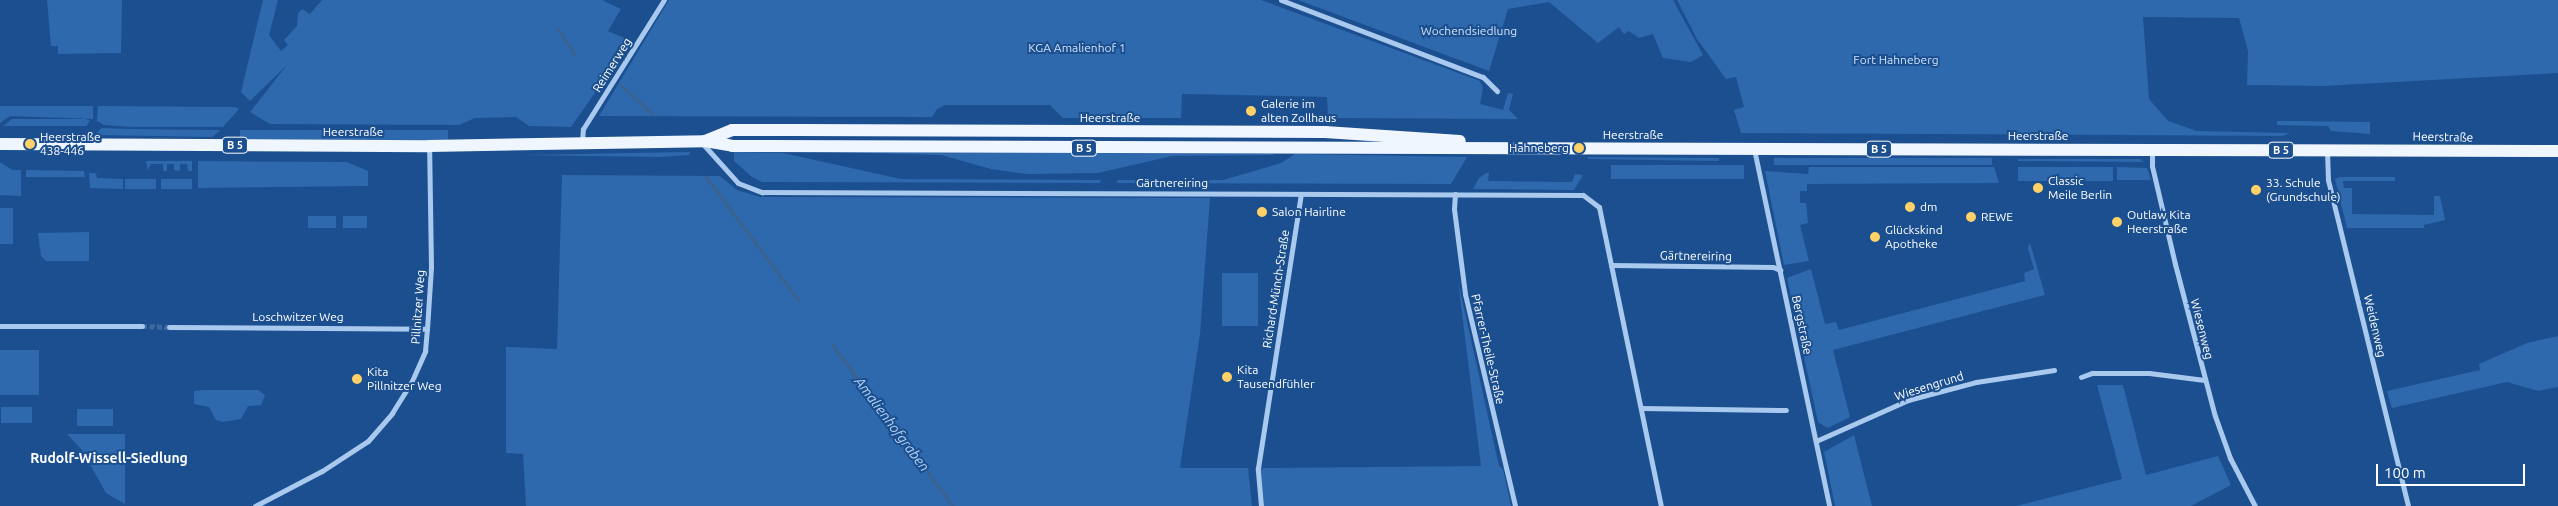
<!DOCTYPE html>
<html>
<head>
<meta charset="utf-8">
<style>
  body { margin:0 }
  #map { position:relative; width:2558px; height:506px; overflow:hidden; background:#1b4f8f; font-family:Ubuntu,sans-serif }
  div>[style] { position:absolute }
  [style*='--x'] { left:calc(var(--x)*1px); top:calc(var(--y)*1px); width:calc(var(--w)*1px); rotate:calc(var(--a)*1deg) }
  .green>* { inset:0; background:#2e69ad; transform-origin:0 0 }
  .stream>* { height:3px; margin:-1.5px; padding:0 1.5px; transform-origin:1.5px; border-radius:1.5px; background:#3c6290 }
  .street-tunnel>* { height:5px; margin-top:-2.5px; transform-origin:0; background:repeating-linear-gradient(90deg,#3d69a0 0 5px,transparent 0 7.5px) }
  .street>* { height:5px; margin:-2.5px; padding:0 2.5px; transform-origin:2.5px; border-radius:2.5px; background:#a9c9ee }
  .primary>* { height:12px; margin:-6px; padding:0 6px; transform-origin:6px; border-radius:6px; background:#f0f6ff }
  .dots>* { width:14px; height:14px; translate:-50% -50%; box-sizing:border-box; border:2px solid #1b4f8f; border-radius:50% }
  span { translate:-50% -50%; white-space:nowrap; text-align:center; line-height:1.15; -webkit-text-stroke:4px #1b4f8f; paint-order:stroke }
  .shield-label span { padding:1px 4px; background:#1b4f8f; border:1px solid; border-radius:4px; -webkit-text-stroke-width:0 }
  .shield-label { font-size:11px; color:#fff; font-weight:700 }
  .park-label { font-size:12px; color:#cfe3fa }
  .street-label { font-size:12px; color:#fff }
  .poi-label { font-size:12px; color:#fff }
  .left { translate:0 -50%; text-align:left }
  .right { translate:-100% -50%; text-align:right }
  .water-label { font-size:14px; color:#b5d3f5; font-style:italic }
  .neighbourhood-label { font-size:14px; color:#fff; font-weight:700 }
  .scale { position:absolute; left:2376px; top:464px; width:149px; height:22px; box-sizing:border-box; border:2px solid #fff; border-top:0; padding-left:6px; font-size:15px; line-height:18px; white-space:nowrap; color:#fff; -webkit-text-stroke:4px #1b4f8f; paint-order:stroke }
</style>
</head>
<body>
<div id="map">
  <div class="green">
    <div style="clip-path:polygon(47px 0,122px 0,121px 53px,58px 54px,58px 46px,51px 46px)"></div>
    <div style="clip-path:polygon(263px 0,278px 0,269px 35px,281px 51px,288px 45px,284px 40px,297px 26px,298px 13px,302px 9px,310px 14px,322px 0,602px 0,621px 9px,608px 31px,631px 41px,571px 127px,529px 126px,516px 117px,475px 118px,459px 125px,270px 124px,250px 112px,287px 65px,250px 101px,241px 92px)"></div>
    <div style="clip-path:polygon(669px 0,1261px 0,1480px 81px,1483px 88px,1480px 104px,1503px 110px,1508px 93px,1513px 94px,1509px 110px,1518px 119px,1328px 118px,1327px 97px,1182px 94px,1181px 118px,1063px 118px,1050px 105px,945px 105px,937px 109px,932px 117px,599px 116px)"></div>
    <div style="clip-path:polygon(1298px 0,1673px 0,1703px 55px,1691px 62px,1663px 58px,1653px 34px,1639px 38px,1629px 31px,1624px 34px,1619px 27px,1598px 43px,1549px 2px,1508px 9px,1489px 71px)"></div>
    <div style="clip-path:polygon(1677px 0,2558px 0,2558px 73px,2322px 86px,2247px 85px,2248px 51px,2239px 18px,2143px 17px,2149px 99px,2168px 121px,2197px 131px,2290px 133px,2283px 136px,1741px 133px,1734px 110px,1744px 107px,1736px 77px,1726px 79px,1697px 39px)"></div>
    <div style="clip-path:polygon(0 106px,93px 106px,93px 119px,10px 116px,0 123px)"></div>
    <div style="clip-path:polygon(98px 106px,235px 107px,239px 109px,223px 127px,131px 127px,104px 125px,97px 121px)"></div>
    <div style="clip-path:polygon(12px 119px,86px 119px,90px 121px,86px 126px,3px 126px)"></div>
    <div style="clip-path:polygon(2277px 121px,2370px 122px,2370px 134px,2331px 131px,2328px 126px,2277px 125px)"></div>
    <div style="clip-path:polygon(102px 128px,129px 129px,221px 130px,212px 137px,94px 135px)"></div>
    <div style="left:240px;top:130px;width:208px;height:10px"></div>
    <div style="clip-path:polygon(690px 152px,689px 155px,659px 157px,523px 155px)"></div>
    <div style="clip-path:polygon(734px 152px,783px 153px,901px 179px,1101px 180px,1100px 183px,762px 182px,752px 177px,734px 161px)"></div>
    <div style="clip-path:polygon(833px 152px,1273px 154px,1274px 155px,1172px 156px,1098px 173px,1028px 174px,991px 169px,941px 155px)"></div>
    <div style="clip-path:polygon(1295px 154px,1467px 157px,1451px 184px,1116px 183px,1118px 180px,1223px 180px,1281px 163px)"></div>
    <div style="clip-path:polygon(1719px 158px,1719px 161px,1588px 159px,1588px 157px)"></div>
    <div style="left:1774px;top:158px;width:218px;height:7px"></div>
    <div style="clip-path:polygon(2018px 159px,2140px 159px,2144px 162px,2018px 161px)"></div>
    <div style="clip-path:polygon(146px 161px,192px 161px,192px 171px,188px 171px,187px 164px,180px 164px,180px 171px,174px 170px,174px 164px,167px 164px,167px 171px,163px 171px,163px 164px,151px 164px,148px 170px)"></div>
    <div style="clip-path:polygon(198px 161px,347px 162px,368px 171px,368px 186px,198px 188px)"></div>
    <div style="clip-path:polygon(0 162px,12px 170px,21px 170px,21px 196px,0 195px)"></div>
    <div style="left:1611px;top:165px;width:133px;height:14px"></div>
    <div style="clip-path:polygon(1809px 167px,1994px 167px,1999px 183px,1807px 184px,1807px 191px,1800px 191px,1800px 203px,1806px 203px,1808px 223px,1800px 225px,1809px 261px,1784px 265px,1765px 171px,1808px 174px)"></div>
    <div style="left:2018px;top:167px;width:95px;height:14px"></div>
    <div style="clip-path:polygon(2117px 167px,2147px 168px,2151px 180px,2117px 180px)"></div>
    <div style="clip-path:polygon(26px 170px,84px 171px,85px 177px,26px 177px)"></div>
    <div style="clip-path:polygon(89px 173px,96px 173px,97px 178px,123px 179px,123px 189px,90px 188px)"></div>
    <div style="clip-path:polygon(1486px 173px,1489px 173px,1488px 181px,1572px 182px,1575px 174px,1583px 175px,1574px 190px,1473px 189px,1479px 178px)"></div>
    <div style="clip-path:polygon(562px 175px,720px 176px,737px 190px,760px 197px,1210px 198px,1200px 334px,1180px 468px,1248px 468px,1252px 506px,526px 506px,523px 454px,506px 453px,506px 347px,557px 349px)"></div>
    <div style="clip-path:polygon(2339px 177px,2395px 177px,2395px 181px,2343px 181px,2344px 188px,2352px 188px,2352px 214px,2434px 215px,2434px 196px,2440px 196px,2445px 220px,2424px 225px,2424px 228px,2347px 228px,2335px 179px)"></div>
    <div style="left:125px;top:179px;width:31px;height:10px"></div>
    <div style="left:161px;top:179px;width:31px;height:10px"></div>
    <div style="left:0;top:208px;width:13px;height:36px"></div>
    <div style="left:308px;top:216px;width:28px;height:12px"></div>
    <div style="left:343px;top:216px;width:24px;height:12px"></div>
    <div style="clip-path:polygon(89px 232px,89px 261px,46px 261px,41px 256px,38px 233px)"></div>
    <div style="clip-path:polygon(2030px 243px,2045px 295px,1833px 350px,1850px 417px,1828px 428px,1818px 422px,1787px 278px,1811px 269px,1825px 324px,1836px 322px,1839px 330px,2025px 281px,2024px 273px,2034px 269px,2028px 248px)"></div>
    <div style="left:1222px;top:273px;width:36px;height:53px"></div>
    <div style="clip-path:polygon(1458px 281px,1499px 466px,1503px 469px,1511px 506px,1264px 506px,1260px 471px,1263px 468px,1481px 466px)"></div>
    <div style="clip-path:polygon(2558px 336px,2558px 387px,2538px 391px,2507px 382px,2392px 408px,2387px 391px,2480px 370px,2479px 364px,2527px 343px)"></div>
    <div style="left:0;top:350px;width:39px;height:45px"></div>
    <div style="clip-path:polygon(2097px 385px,2123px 385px,2146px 475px,2218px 456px,2231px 485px,2191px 506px,2016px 506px,2122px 479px)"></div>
    <div style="clip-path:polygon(203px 390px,258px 390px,265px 395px,261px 405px,248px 406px,241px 419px,223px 422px,216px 420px,209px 407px,194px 404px,194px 391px)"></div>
    <div style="left:1px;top:407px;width:31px;height:16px"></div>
    <div style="left:113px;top:409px;width:17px;height:36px;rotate:90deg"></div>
    <div style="clip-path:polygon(67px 434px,125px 434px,125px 504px,106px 493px,82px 450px)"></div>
    <div style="clip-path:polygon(1854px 435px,1872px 506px,1835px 506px,1824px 452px)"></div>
  </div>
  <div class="stream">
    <div style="--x:558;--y:29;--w:31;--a:57"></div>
    <div style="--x:621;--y:85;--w:42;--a:43.1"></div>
    <div style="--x:706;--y:177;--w:154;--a:53.2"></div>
    <div style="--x:831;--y:343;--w:204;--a:53.2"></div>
  </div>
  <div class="street-tunnel">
    <div style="--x:142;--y:326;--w:27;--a:2"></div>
  </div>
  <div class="street">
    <div style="--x:1281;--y:0;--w:216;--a:20.9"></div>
    <div style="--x:1483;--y:77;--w:20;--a:45"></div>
    <div style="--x:582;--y:142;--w:13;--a:-86"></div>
    <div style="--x:583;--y:129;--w:152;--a:-57.9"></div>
    <div style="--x:703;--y:144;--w:52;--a:48.1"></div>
    <div style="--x:738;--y:183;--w:26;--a:21"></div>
    <div style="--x:762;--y:192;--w:821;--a:0.21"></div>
    <div style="--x:1583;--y:195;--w:20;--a:37"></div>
    <div style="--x:1599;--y:207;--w:305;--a:78.3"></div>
    <div style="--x:1754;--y:149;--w:365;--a:78.1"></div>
    <div style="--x:2152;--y:151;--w:15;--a:90"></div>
    <div style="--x:2152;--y:166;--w:101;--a:76.8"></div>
    <div style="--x:2175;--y:264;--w:157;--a:75.3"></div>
    <div style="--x:2215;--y:416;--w:45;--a:70.3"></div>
    <div style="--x:2230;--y:458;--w:54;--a:62.5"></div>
    <div style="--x:2327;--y:151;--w:29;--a:88"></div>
    <div style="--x:2328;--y:180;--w:336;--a:76.2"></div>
    <div style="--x:1455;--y:194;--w:15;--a:94"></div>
    <div style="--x:1454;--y:209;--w:86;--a:82.6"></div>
    <div style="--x:1465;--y:294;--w:218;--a:76.7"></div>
    <div style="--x:1611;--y:265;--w:162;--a:0.7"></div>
    <div style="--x:1773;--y:267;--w:8;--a:23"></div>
    <div style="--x:0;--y:326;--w:142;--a:0"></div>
    <div style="--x:169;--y:327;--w:258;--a:0.4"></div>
    <div style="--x:2081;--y:377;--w:12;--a:-20"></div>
    <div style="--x:2092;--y:373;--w:57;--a:0"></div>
    <div style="--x:2149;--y:373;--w:56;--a:7.1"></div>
    <div style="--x:1641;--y:408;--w:145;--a:0.8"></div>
    <div style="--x:1816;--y:441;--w:101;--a:-24"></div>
    <div style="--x:1908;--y:400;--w:70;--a:-14.8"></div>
    <div style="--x:1976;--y:382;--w:79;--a:-8.7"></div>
    <div style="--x:255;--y:506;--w:76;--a:-27.6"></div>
    <div style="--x:322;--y:471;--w:55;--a:-33.1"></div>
    <div style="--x:368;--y:441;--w:37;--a:-49"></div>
    <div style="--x:392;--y:413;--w:36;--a:-58"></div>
    <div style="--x:411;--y:383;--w:35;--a:-66"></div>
    <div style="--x:425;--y:351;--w:22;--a:-85"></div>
    <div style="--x:427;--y:329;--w:62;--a:-86.3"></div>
    <div style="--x:431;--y:267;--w:121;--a:-90.9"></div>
    <div style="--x:1261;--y:506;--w:38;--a:-95"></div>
    <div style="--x:1258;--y:468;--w:277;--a:-81.1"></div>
  </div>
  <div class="primary">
    <div style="--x:705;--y:141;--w:29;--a:-22"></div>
    <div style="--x:732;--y:130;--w:64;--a:0"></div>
    <div style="--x:796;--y:130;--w:529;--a:0.22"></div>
    <div style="--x:1325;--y:132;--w:135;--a:3.8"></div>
    <div style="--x:0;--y:144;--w:429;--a:0.3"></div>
    <div style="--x:429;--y:146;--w:276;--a:-1"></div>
    <div style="--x:705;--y:141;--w:27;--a:10"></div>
    <div style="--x:732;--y:146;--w:1826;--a:0.16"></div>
  </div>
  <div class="dots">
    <div style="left:1251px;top:111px;background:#ffd166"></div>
    <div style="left:30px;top:144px;background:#ffd166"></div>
    <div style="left:1579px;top:148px;background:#ffd166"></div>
    <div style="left:2038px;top:188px;background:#ffd166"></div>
    <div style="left:2256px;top:190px;background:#ffd166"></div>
    <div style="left:1910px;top:207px;background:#ffd166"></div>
    <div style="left:1262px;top:212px;background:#ffd166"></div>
    <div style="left:1971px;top:217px;background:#ffd166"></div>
    <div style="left:2117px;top:222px;background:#ffd166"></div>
    <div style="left:1875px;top:237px;background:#ffd166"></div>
    <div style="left:1227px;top:377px;background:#ffd166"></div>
    <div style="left:357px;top:379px;background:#ffd166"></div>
  </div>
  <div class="shield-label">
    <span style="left:235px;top:145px">B 5</span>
    <span style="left:1084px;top:148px">B 5</span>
    <span style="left:1879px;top:149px">B 5</span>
    <span style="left:2281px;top:150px">B 5</span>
  </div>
  <div class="park-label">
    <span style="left:1469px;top:31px">Wochendsiedlung</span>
    <span style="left:1077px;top:48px">KGA Amalienhof 1</span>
    <span style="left:1896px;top:60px">Fort Hahneberg</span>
  </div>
  <div class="street-label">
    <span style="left:612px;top:65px;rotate:-58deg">Reimerweg</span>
    <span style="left:1110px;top:118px">Heerstraße</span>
    <span style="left:353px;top:132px">Heerstraße</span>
    <span style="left:1633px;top:135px">Heerstraße</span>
    <span style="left:2038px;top:136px">Heerstraße</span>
    <span style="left:2443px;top:137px;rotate:1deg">Heerstraße</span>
    <span style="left:1172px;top:183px">Gärtnereiring</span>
    <span style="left:1696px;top:256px;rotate:1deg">Gärtnereiring</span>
    <span style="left:1276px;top:289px;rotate:-81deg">Richard-Münch-Straße</span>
    <span style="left:418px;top:307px;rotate:-86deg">Pillnitzer Weg</span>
    <span style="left:298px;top:317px">Loschwitzer Weg</span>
    <span style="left:1802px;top:325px;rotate:78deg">Bergstraße</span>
    <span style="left:2375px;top:326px;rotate:77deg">Weidenweg</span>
    <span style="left:2202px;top:329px;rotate:76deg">Wiesenweg</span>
    <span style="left:1488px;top:349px;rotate:77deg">Pfarrer-Theile-Straße</span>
    <span style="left:1929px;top:386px;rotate:-17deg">Wiesengrund</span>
  </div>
  <div class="poi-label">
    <span class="left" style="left:1261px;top:111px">Galerie im<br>alten Zollhaus</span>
    <span class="left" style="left:40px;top:144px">Heerstraße<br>438-446</span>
    <span class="right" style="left:1569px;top:148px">Hahneberg</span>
    <span class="left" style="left:2048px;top:188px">Classic<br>Meile Berlin</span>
    <span class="left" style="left:2266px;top:190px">33. Schule<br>(Grundschule)</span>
    <span class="left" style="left:1920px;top:207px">dm</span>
    <span class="left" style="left:1272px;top:212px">Salon Hairline</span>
    <span class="left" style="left:2127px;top:222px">Outlaw Kita<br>Heerstraße</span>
    <span class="left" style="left:1981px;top:217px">REWE</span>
    <span class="left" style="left:1885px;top:237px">Glückskind<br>Apotheke</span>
    <span class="left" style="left:1237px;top:377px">Kita<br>Tausendfühler</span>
    <span class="left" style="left:367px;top:379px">Kita<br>Pillnitzer Weg</span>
  </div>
  <div class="water-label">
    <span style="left:892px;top:424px;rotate:53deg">Amalienhofgraben</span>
  </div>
  <div class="neighbourhood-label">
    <span style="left:109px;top:458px">Rudolf-Wissell-Siedlung</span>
  </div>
  <div class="scale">100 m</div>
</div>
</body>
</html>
